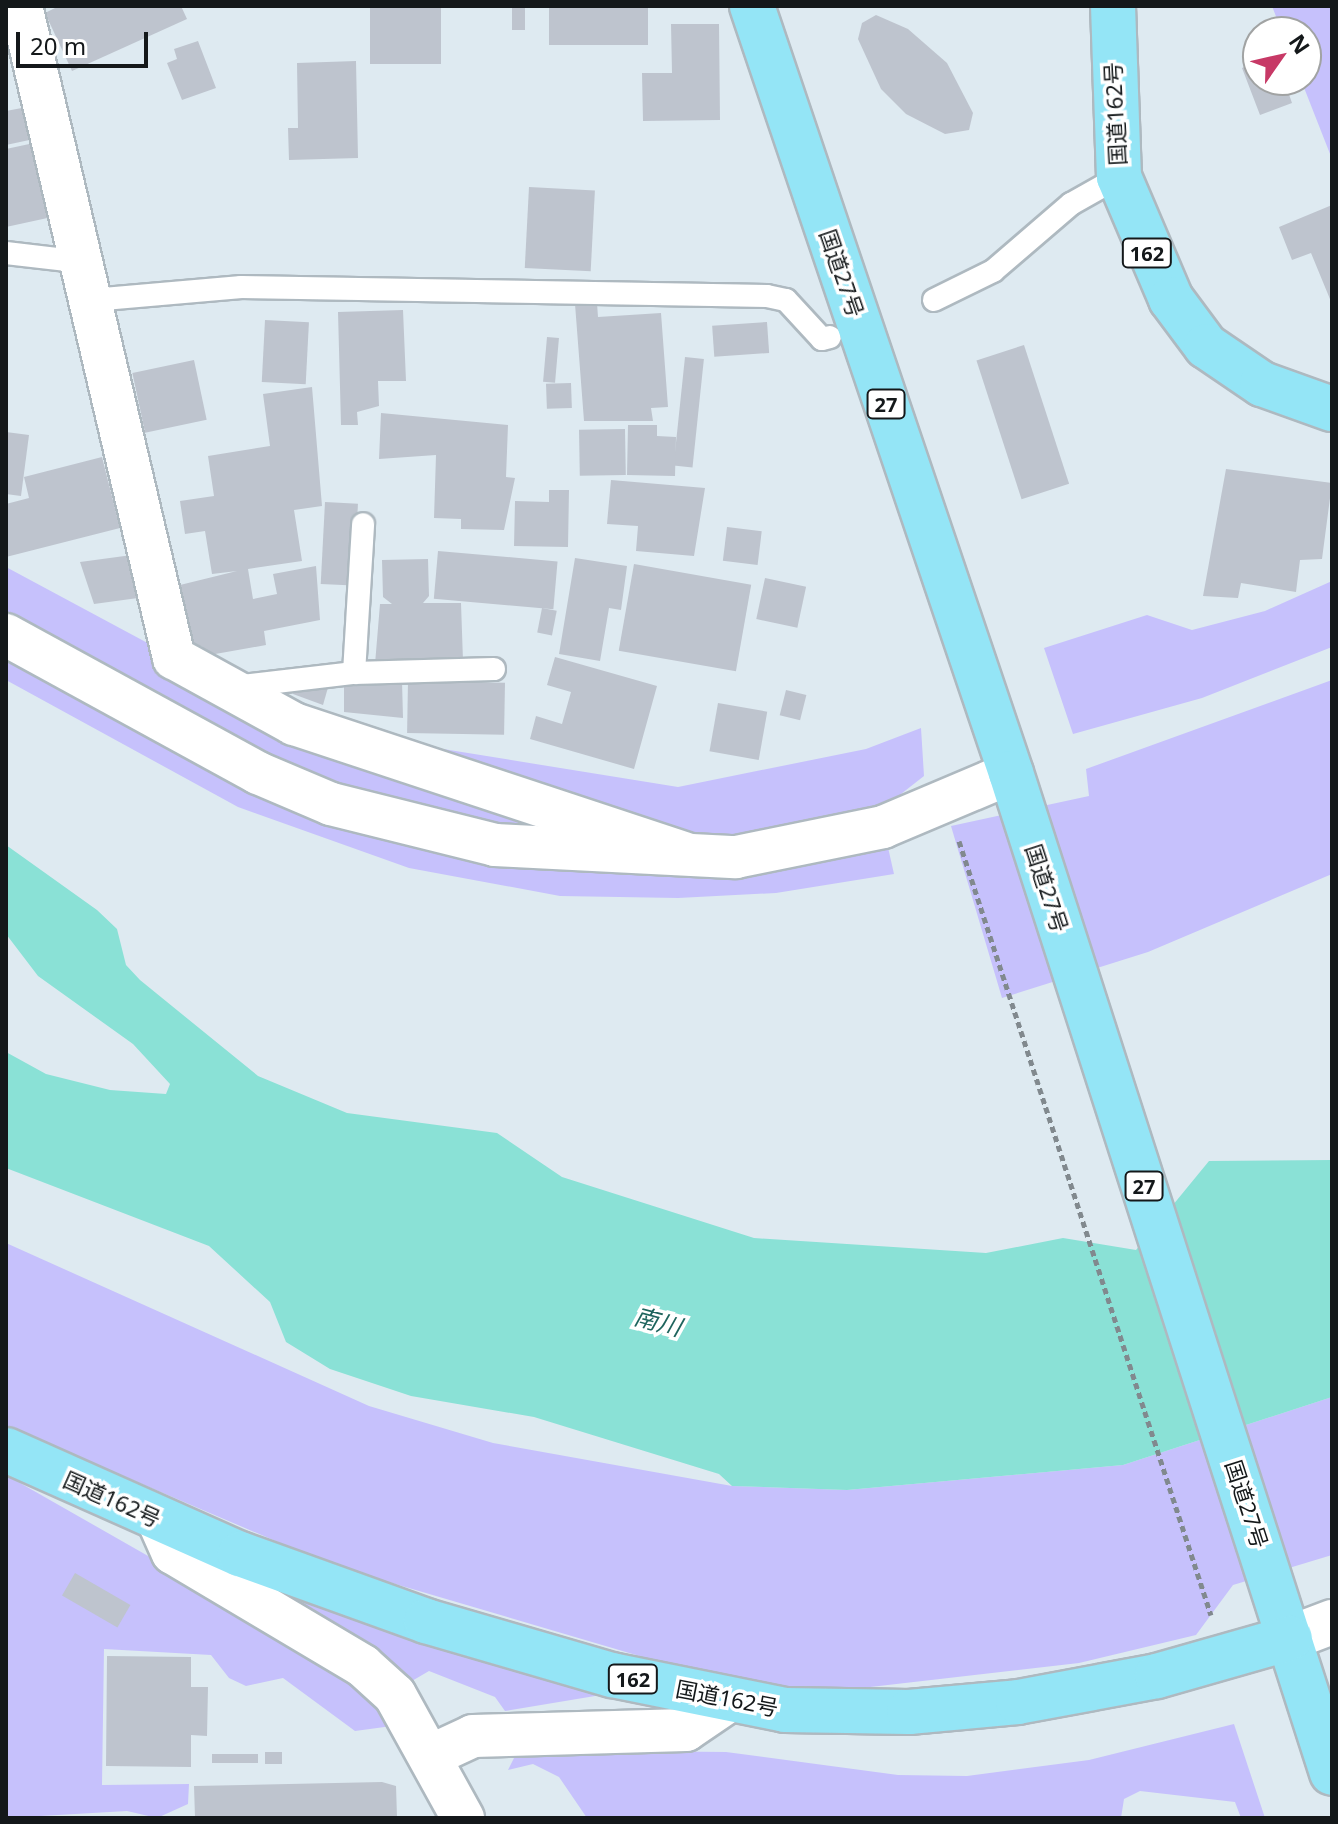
<!DOCTYPE html>
<html>
<head>
<meta charset="utf-8">
<style>
  body { margin:0 }
  #map { position:relative; width:1338px; height:1824px; overflow:hidden; background:#deeaf1; font-family:"Noto Sans","Noto Sans JP",sans-serif }
  div>[style] { position:absolute }
  [style*='--x'] { left:calc(var(--x)*1px); top:calc(var(--y)*1px); width:calc(var(--w)*1px); rotate:calc(var(--a)*1deg) }
  .green>* { inset:0; background:#c6c1fc }
  .water>* { inset:0; background:#8ae1d6 }
  .building>* { inset:0; background:#bec4ce; transform-origin:0 0 }
  .path>* { height:5px; margin-top:-2.5px; transform-origin:0; background:repeating-linear-gradient(90deg,#81898e 0 6px,transparent 0 10px) }
  .roads { filter:drop-shadow(2px 0 #aeb9c0) drop-shadow(-2px 0 #aeb9c0) drop-shadow(0 2px #aeb9c0) drop-shadow(0 -2px #aeb9c0) }
  .lane>* { height:22px; margin:-11px; padding:0 11px; transform-origin:11px; border-radius:11px; background:#fff }
  .street>* { height:42px; margin:-21px; padding:0 21px; transform-origin:21px; border-radius:21px; background:#fff }
  .secondary>* { height:44px; margin:-22px; padding:0 22px; transform-origin:22px; border-radius:22px; background:#fff }
  .highway>* { height:44px; margin:-22px; padding:0 22px; transform-origin:22px; border-radius:22px; background:#94e5f6 }
  span { translate:-50% -50%; white-space:nowrap; text-align:center; line-height:1.15; -webkit-text-stroke:7px #fff; paint-order:stroke }
  .shield-label span { padding:2px 6px; background:#fff; border:2px solid; border-radius:6px; -webkit-text-stroke-width:0 }
  .shield-label { font-size:20px; color:#14181a; font-weight:700 }
  .street-label { font-size:22px; color:#14181a }
  .water-label { font-size:24px; color:#1e645d; font-style:italic }
  .frame { position:absolute; inset:0; border:8px solid #14181a; pointer-events:none }
  .north { position:absolute; left:1242px; top:16px; width:80px; height:80px; box-sizing:border-box; background:#fff; border:2px solid #a1a3a3; border-radius:50%; rotate:56deg; font-size:22px; font-weight:700; line-height:32px; text-align:center; color:#14181a }
  .north::after { content:''; display:block; margin:auto; width:28px; height:36px; background:#c73966; clip-path:polygon(50% 0,100% 100%,50% 72%,0 100%) }
  .scale { position:absolute; left:16px; top:32px; width:132px; height:36px; box-sizing:border-box; border:4px solid #14181a; border-top:0; padding-left:10px; font-size:24px; line-height:28px; white-space:nowrap; color:#14181a; -webkit-text-stroke:6px #fff; paint-order:stroke }
</style>
</head>
<body>
<div id="map">
  <div class="green">
    <div style="clip-path:polygon(1272px 6px,1332px 6px,1332px 159px,1301px 80px,1306px 32px,1282px 32px)"></div>
    <div style="clip-path:polygon(6px 567px,155px 647px,617px 840px,501px 830px,336px 789px,264px 759px,6px 618px)"></div>
    <div style="clip-path:polygon(1332px 581px,1332px 647px,1202px 698px,1073px 734px,1044px 648px,1147px 615px,1192px 630px,1265px 611px)"></div>
    <div style="clip-path:polygon(6px 654px,325px 819px,887px 843px,894px 874px,776px 893px,678px 898px,560px 896px,409px 868px,238px 807px,6px 680px)"></div>
    <div style="clip-path:polygon(1332px 680px,1332px 874px,1148px 952px,1002px 998px,951px 826px,1089px 796px,1086px 769px)"></div>
    <div style="clip-path:polygon(921px 728px,924px 776px,878px 812px,744px 838px,692px 835px,387px 740px,678px 787px,866px 749px)"></div>
    <div style="clip-path:polygon(6px 1243px,369px 1406px,493px 1443px,732px 1486px,847px 1490px,1123px 1465px,1332px 1397px,1332px 1555px,1233px 1585px,1196px 1635px,1079px 1663px,853px 1689px,789px 1687px,670px 1665px,334px 1566px,6px 1426px)"></div>
    <div style="clip-path:polygon(6px 1475px,357px 1675px,392px 1726px,355px 1731px,283px 1678px,246px 1686px,229px 1678px,211px 1655px,104px 1649px,102px 1785px,189px 1784px,188px 1804px,157px 1818px,127px 1811px,6px 1818px)"></div>
    <div style="clip-path:polygon(282px 1594px,452px 1652px,607px 1694px,505px 1711px,495px 1697px,429px 1671px,405px 1685px)"></div>
    <div style="clip-path:polygon(1234px 1724px,1265px 1818px,1241px 1818px,1235px 1802px,1140px 1791px,1124px 1799px,1121px 1818px,587px 1818px,559px 1777px,533px 1764px,508px 1770px,518px 1750px,726px 1752px,898px 1775px,967px 1776px,1089px 1760px)"></div>
  </div>
  <div class="water">
    <div style="clip-path:polygon(6px 845px,97px 910px,117px 929px,126px 965px,140px 980px,258px 1076px,347px 1113px,497px 1133px,562px 1177px,754px 1238px,986px 1253px,1063px 1238px,1136px 1250px,1209px 1161px,1332px 1160px,1332px 1397px,1123px 1465px,847px 1490px,732px 1486px,719px 1474px,534px 1417px,411px 1396px,330px 1369px,286px 1342px,270px 1302px,209px 1246px,6px 1168px,6px 1052px,46px 1074px,110px 1090px,166px 1094px,170px 1084px,133px 1044px,38px 976px,6px 934px)"></div>
  </div>
  <div class="building">
    <div style="clip-path:polygon(59px 6px,181px 6px,187px 19px,72px 71px,45px 13px)"></div>
    <div style="left:370px;top:6px;width:71px;height:58px"></div>
    <div style="left:512px;top:6px;width:13px;height:24px"></div>
    <div style="left:549px;top:6px;width:99px;height:39px"></div>
    <div style="clip-path:polygon(876px 15px,908px 29px,947px 63px,973px 113px,969px 130px,945px 134px,906px 114px,881px 89px,858px 39px,862px 23px)"></div>
    <div style="clip-path:polygon(671px 24px,719px 24px,720px 120px,643px 121px,642px 73px,672px 73px)"></div>
    <div style="clip-path:polygon(198px 41px,216px 88px,182px 100px,167px 63px,177px 59px,174px 49px)"></div>
    <div style="clip-path:polygon(356px 61px,358px 158px,289px 160px,288px 128px,298px 128px,297px 63px)"></div>
    <div style="clip-path:polygon(1258px 62px,1258px 80px,1284px 80px,1292px 103px,1260px 115px,1242px 68px)"></div>
    <div style="clip-path:polygon(27px 107px,34px 139px,6px 145px,6px 111px)"></div>
    <div style="clip-path:polygon(34px 143px,52px 217px,6px 227px,6px 149px)"></div>
    <div style="left:529px;top:187px;width:66px;height:81px;rotate:3deg"></div>
    <div style="clip-path:polygon(1332px 205px,1332px 304px,1311px 253px,1292px 260px,1279px 227px)"></div>
    <div style="clip-path:polygon(597px 303px,598px 317px,661px 313px,668px 407px,651px 408px,653px 421px,584px 421px,575px 304px)"></div>
    <div style="clip-path:polygon(403px 310px,406px 381px,378px 381px,379px 406px,357px 412px,358px 425px,341px 425px,338px 312px)"></div>
    <div style="left:265px;top:320px;width:44px;height:62px;rotate:3deg"></div>
    <div style="left:767px;top:322px;width:31px;height:55px;rotate:86deg"></div>
    <div style="left:547px;top:337px;width:12px;height:45px;rotate:5deg"></div>
    <div style="left:1024px;top:345px;width:146px;height:50px;rotate:72deg"></div>
    <div style="left:685px;top:357px;width:19px;height:109px;rotate:6deg"></div>
    <div style="left:194px;top:360px;width:61px;height:63px;rotate:78deg"></div>
    <div style="left:571px;top:383px;width:25px;height:25px;rotate:88deg"></div>
    <div style="clip-path:polygon(312px 387px,322px 506px,294px 510px,302px 561px,248px 569px,253px 599px,277px 594px,273px 574px,316px 566px,320px 620px,264px 631px,266px 645px,204px 656px,202px 646px,191px 648px,180px 585px,237px 571px,212px 574px,205px 531px,185px 534px,180px 501px,214px 496px,208px 456px,270px 446px,263px 394px)"></div>
    <div style="clip-path:polygon(381px 413px,508px 425px,506px 477px,515px 478px,504px 530px,461px 529px,461px 519px,434px 518px,436px 455px,379px 459px)"></div>
    <div style="clip-path:polygon(628px 425px,657px 425px,657px 436px,676px 437px,675px 476px,627px 475px)"></div>
    <div style="left:625px;top:429px;width:46px;height:46px;rotate:89deg"></div>
    <div style="clip-path:polygon(6px 432px,29px 435px,21px 496px,6px 494px)"></div>
    <div style="clip-path:polygon(102px 457px,120px 528px,6px 557px,6px 504px,29px 498px,24px 477px)"></div>
    <div style="clip-path:polygon(1226px 469px,1332px 483px,1322px 559px,1300px 560px,1296px 592px,1241px 583px,1238px 598px,1203px 596px)"></div>
    <div style="clip-path:polygon(611px 480px,705px 488px,694px 556px,636px 551px,638px 526px,607px 524px)"></div>
    <div style="clip-path:polygon(549px 490px,569px 490px,568px 547px,514px 546px,515px 501px,549px 502px)"></div>
    <div style="left:325px;top:502px;width:33px;height:82px;rotate:3deg"></div>
    <div style="left:727px;top:527px;width:35px;height:34px;rotate:7deg"></div>
    <div style="left:438px;top:551px;width:120px;height:48px;rotate:5deg"></div>
    <div style="clip-path:polygon(132px 555px,138px 598px,94px 604px,80px 562px)"></div>
    <div style="clip-path:polygon(575px 558px,627px 566px,621px 610px,609px 608px,600px 661px,559px 654px)"></div>
    <div style="clip-path:polygon(428px 559px,429px 596px,423px 603px,461px 603px,463px 661px,375px 664px,380px 604px,392px 604px,383px 597px,382px 560px)"></div>
    <div style="left:634px;top:564px;width:119px;height:88px;rotate:10deg"></div>
    <div style="left:765px;top:578px;width:42px;height:42px;rotate:12deg"></div>
    <div style="left:542px;top:608px;width:15px;height:25px;rotate:11deg"></div>
    <div style="clip-path:polygon(555px 657px,657px 686px,634px 769px,530px 739px,536px 716px,562px 724px,571px 692px,547px 685px)"></div>
    <div style="clip-path:polygon(402px 681px,403px 718px,344px 712px,344px 682px)"></div>
    <div style="left:408px;top:681px;width:97px;height:52px;rotate:1deg"></div>
    <div style="clip-path:polygon(297px 683px,329px 684px,323px 705px,293px 694px)"></div>
    <div style="left:786px;top:690px;width:21px;height:26px;rotate:14deg"></div>
    <div style="left:718px;top:703px;width:50px;height:49px;rotate:10deg"></div>
    <div style="left:75px;top:1573px;width:64px;height:26px;rotate:30deg"></div>
    <div style="clip-path:polygon(107px 1656px,191px 1657px,191px 1687px,208px 1687px,207px 1736px,191px 1735px,191px 1767px,106px 1766px)"></div>
    <div style="left:265px;top:1752px;width:17px;height:12px"></div>
    <div style="left:258px;top:1754px;width:9px;height:46px;rotate:90deg"></div>
    <div style="clip-path:polygon(382px 1782px,396px 1786px,397px 1818px,195px 1818px,194px 1786px)"></div>
  </div>
  <div class="path">
    <div style="--x:959;--y:841;--w:814;--a:71.97"></div>
  </div>
  <div class="roads">
    <div class="lane">
      <div style="--x:6;--y:253;--w:79;--a:6.6"></div>
      <div style="--x:92;--y:300;--w:150;--a:-5"></div>
      <div style="--x:241;--y:287;--w:526;--a:0.98"></div>
      <div style="--x:767;--y:296;--w:19;--a:12"></div>
      <div style="--x:786;--y:300;--w:53;--a:47.3"></div>
      <div style="--x:822;--y:339;--w:8;--a:-14"></div>
      <div style="--x:934;--y:300;--w:66;--a:-26.2"></div>
      <div style="--x:993;--y:271;--w:103;--a:-40.7"></div>
      <div style="--x:1071;--y:204;--w:55;--a:-29.4"></div>
      <div style="--x:354;--y:673;--w:140;--a:-1.6"></div>
      <div style="--x:234;--y:687;--w:121;--a:-6.7"></div>
      <div style="--x:354;--y:673;--w:149;--a:-86.5"></div>
    </div>
    <div class="street">
      <div style="--x:21;--y:6;--w:670;--a:76.79"></div>
      <div style="--x:174;--y:658;--w:137;--a:28.8"></div>
      <div style="--x:294;--y:724;--w:411;--a:18.3"></div>
      <div style="--x:6;--y:635;--w:287;--a:28.7"></div>
      <div style="--x:258;--y:773;--w:79;--a:23"></div>
      <div style="--x:331;--y:804;--w:169;--a:14"></div>
      <div style="--x:495;--y:845;--w:241;--a:2.9"></div>
      <div style="--x:736;--y:857;--w:150;--a:-11.5"></div>
      <div style="--x:883;--y:827;--w:139;--a:-22.9"></div>
      <div style="--x:158;--y:1520;--w:36;--a:66"></div>
      <div style="--x:173;--y:1553;--w:221;--a:30.7"></div>
      <div style="--x:363;--y:1666;--w:43;--a:42.2"></div>
      <div style="--x:395;--y:1695;--w:141;--a:61.1"></div>
      <div style="--x:430;--y:1756;--w:47;--a:-24.9"></div>
      <div style="--x:473;--y:1736;--w:213;--a:-1.6"></div>
      <div style="--x:686;--y:1730;--w:53;--a:-34.3"></div>
    </div>
    <div class="secondary">
      <div style="--x:1290;--y:1638;--w:45;--a:-20.9"></div>
    </div>
    <div class="highway">
      <div style="--x:752;--y:6;--w:810;--a:71.34"></div>
      <div style="--x:1011;--y:773;--w:1050;--a:72.2"></div>
      <div style="--x:1113;--y:6;--w:171;--a:88"></div>
      <div style="--x:1119;--y:177;--w:133;--a:66.9"></div>
      <div style="--x:1171;--y:299;--w:59;--a:53.3"></div>
      <div style="--x:1206;--y:346;--w:68;--a:34.2"></div>
      <div style="--x:1262;--y:384;--w:74;--a:19.7"></div>
      <div style="--x:6;--y:1450;--w:256;--a:24"></div>
      <div style="--x:240;--y:1554;--w:198;--a:19.8"></div>
      <div style="--x:426;--y:1621;--w:194;--a:16.2"></div>
      <div style="--x:612;--y:1675;--w:177;--a:11.4"></div>
      <div style="--x:785;--y:1710;--w:124;--a:0.9"></div>
      <div style="--x:909;--y:1712;--w:109;--a:-5.2"></div>
      <div style="--x:1018;--y:1702;--w:141;--a:-10.6"></div>
      <div style="--x:1157;--y:1676;--w:138;--a:-15.9"></div>
    </div>
  </div>
  <div class="shield-label">
    <span style="left:1147px;top:253px">162</span>
    <span style="left:886px;top:404px">27</span>
    <span style="left:1144px;top:1186px">27</span>
    <span style="left:633px;top:1679px">162</span>
  </div>
  <div class="street-label">
    <span style="left:1115px;top:114px;rotate:-93deg">国道162号</span>
    <span style="left:842px;top:273px;rotate:71deg">国道27号</span>
    <span style="left:1047px;top:888px;rotate:72deg">国道27号</span>
    <span style="left:112px;top:1499px;rotate:24deg">国道162号</span>
    <span style="left:1247px;top:1504px;rotate:72deg">国道27号</span>
    <span style="left:727px;top:1698px;rotate:11deg">国道162号</span>
  </div>
  <div class="water-label">
    <span style="left:658px;top:1321px;rotate:15deg">南川</span>
  </div>
  <div class="frame"></div>
  <div class="north">N</div>
  <div class="scale">20 m</div>
</div>
</body>
</html>
